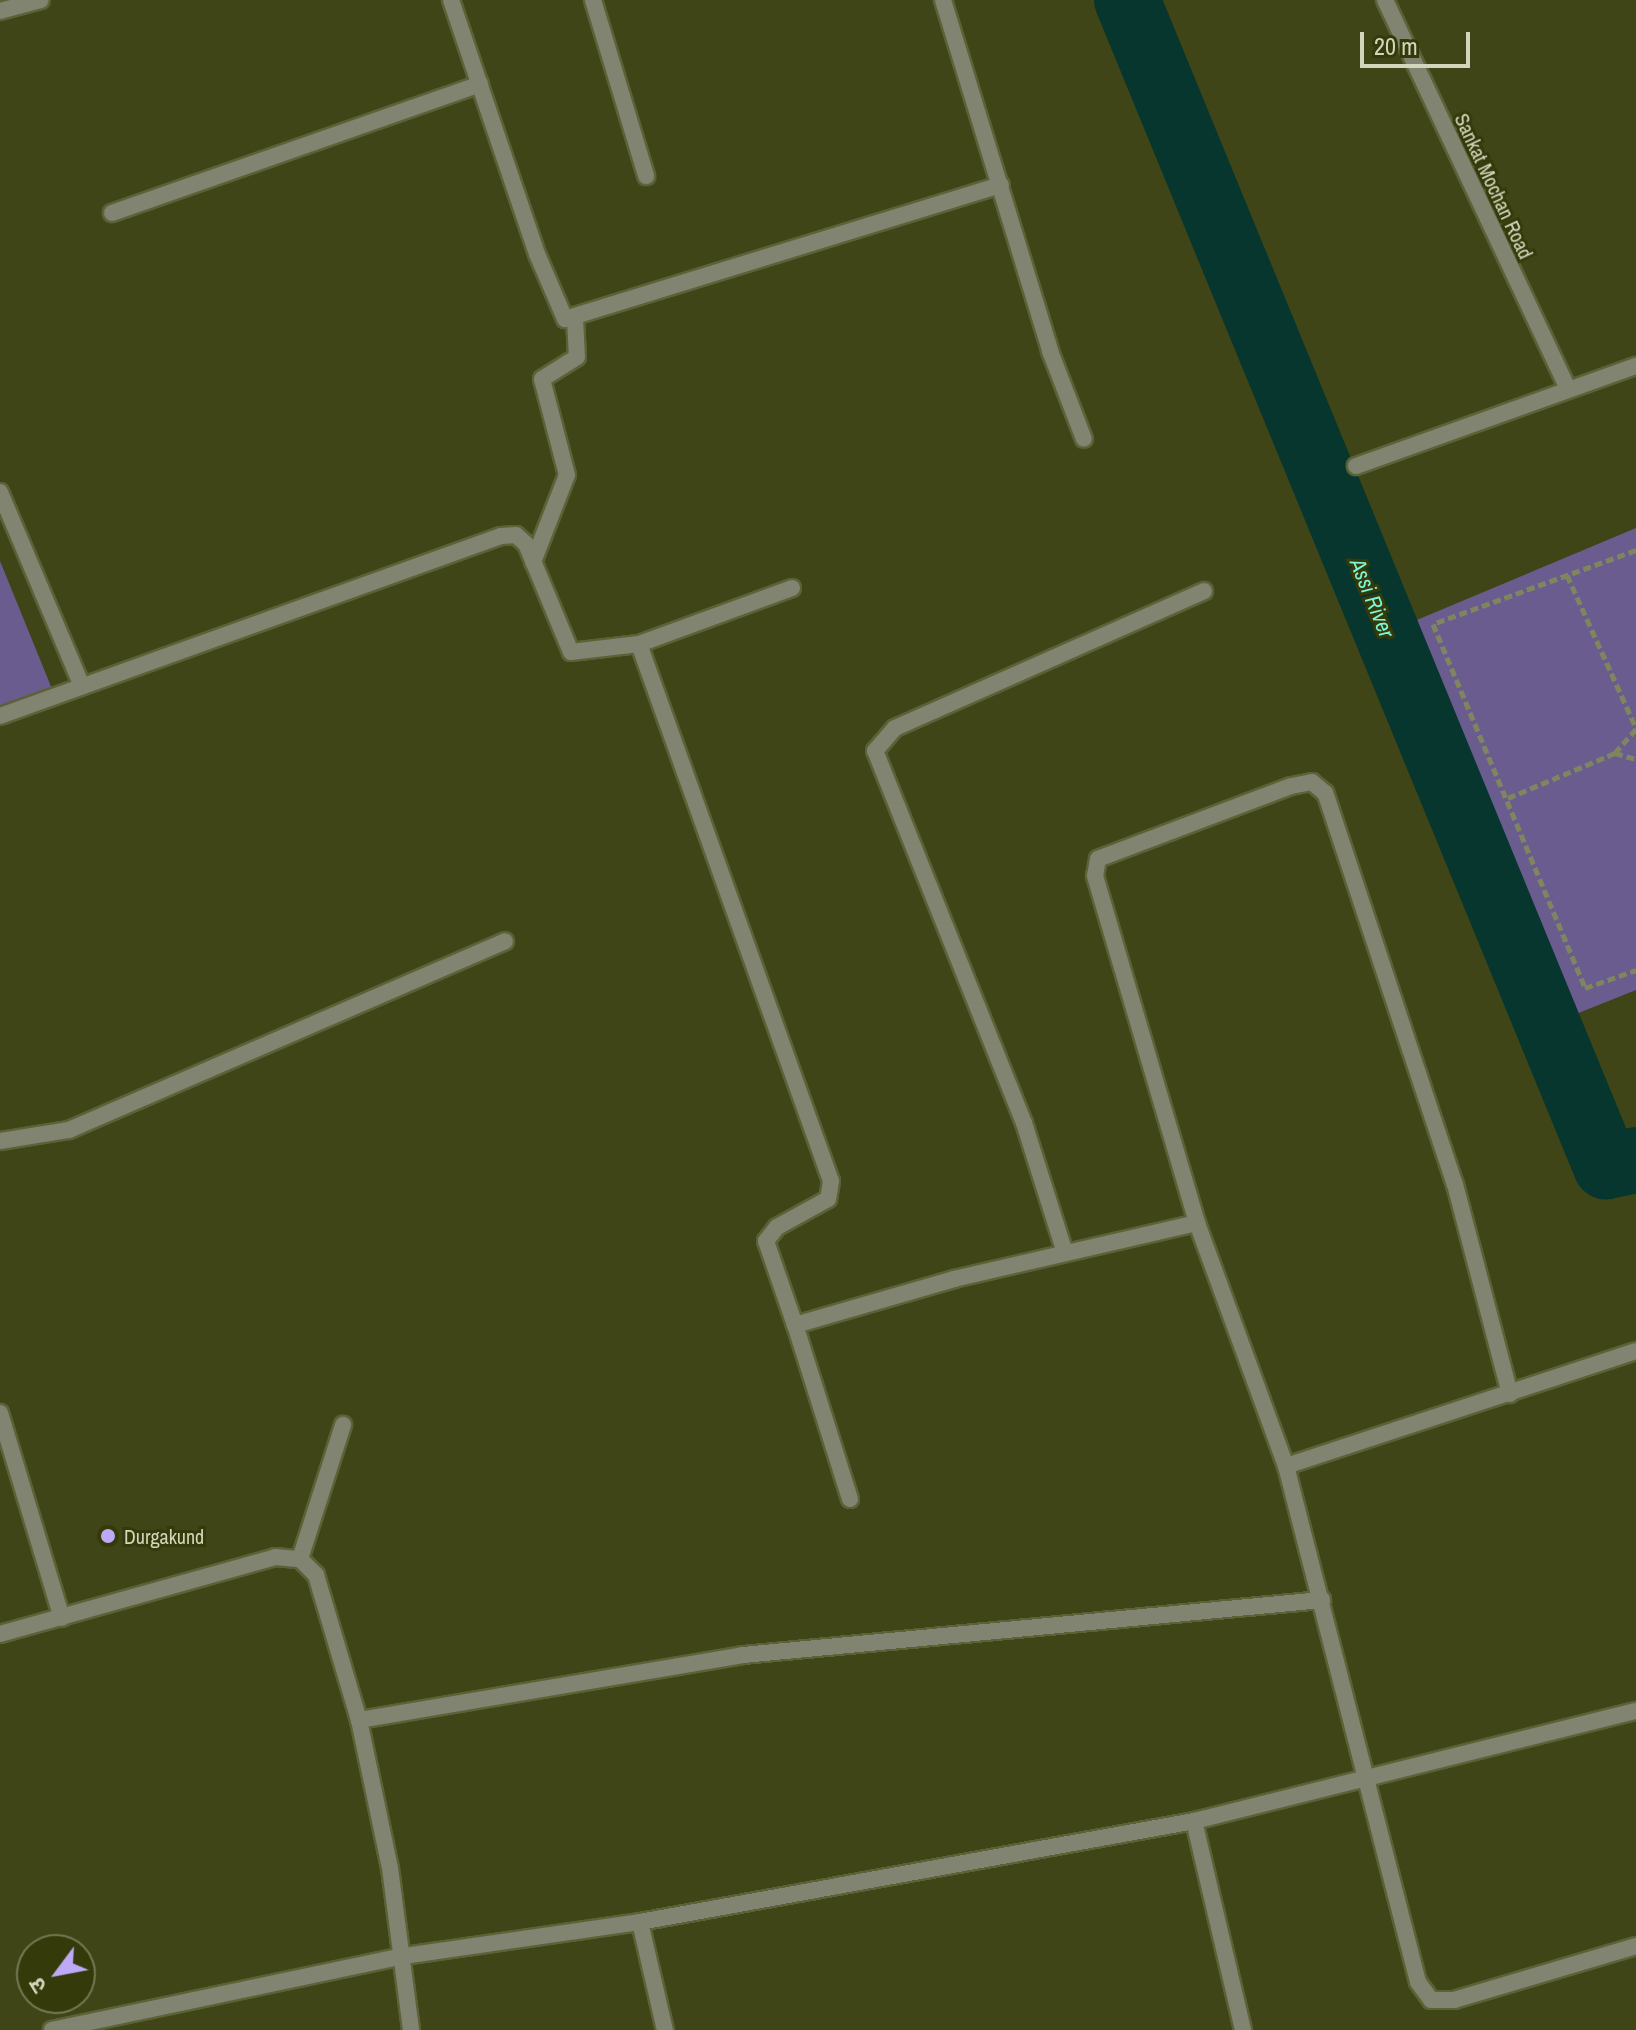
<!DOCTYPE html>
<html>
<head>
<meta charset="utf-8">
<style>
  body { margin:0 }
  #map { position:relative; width:1636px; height:2030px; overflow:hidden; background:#3f4516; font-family:"Archivo Narrow","Noto Sans Devanagari",sans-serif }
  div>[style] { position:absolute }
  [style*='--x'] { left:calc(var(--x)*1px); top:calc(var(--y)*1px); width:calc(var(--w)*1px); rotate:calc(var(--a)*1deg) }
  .green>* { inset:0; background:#6a5c8f }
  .river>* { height:66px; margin:-33px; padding:0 33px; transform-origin:33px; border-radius:33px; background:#06362d }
  .path>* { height:5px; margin-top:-2.5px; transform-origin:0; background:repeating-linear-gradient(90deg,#7f855f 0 8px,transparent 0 12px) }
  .roads { filter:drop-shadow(2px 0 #5c6237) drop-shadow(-2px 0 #5c6237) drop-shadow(0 2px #5c6237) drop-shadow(0 -2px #5c6237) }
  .lane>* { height:16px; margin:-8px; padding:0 8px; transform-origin:8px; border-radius:8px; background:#808470 }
  .street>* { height:16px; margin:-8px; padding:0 8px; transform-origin:8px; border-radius:8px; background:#808470 }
  .dots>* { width:22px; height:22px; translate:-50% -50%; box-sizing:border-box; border:4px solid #353a0a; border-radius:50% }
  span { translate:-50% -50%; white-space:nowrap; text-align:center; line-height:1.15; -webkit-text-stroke:6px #353a0a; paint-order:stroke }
  .street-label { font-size:20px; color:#d2d6bd }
  .poi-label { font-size:20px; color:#d2d6bd }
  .left { translate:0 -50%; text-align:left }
  .water-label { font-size:22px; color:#7cf5d9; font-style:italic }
  .north { position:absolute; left:16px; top:1934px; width:80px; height:80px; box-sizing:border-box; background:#353a0a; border:2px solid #747852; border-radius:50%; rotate:238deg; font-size:22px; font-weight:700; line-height:32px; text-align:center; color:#d2d6bd }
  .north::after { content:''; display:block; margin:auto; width:28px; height:36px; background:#bda9f5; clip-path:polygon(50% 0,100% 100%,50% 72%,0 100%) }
  .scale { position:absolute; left:1360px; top:32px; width:110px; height:36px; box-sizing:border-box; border:4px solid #d2d6bd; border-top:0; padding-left:10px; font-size:24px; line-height:28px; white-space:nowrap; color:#d2d6bd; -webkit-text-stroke:6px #353a0a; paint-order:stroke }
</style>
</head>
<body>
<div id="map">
  <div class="green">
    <div style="clip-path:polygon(1636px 528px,1636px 990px,1576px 1014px,1412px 622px)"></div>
    <div style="clip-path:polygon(0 561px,52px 689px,0 707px)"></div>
  </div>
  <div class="river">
    <div style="--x:1127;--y:0;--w:1261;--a:67.67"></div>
    <div style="--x:1606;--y:1166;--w:31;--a:-11"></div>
  </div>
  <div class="path">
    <div style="--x:1636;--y:550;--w:216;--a:160"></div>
    <div style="--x:1433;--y:624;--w:394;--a:67.3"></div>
    <div style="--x:1585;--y:988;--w:54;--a:-19.4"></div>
    <div style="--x:1567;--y:575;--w:168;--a:65.7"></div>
    <div style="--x:1615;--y:753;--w:32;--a:-49"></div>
    <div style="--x:1508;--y:798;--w:116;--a:-22.8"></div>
    <div style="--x:1615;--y:753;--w:22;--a:16"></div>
  </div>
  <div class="roads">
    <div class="lane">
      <div style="--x:300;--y:1559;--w:141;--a:-72.2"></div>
    </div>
    <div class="street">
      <div style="--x:451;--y:0;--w:268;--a:71.3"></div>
      <div style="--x:537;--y:254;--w:71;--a:66.7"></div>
      <div style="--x:565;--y:319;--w:456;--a:-17.1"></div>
      <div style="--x:593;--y:0;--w:184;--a:73.2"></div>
      <div style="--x:943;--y:0;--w:367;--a:73"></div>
      <div style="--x:1050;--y:351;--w:94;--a:68.9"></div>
      <div style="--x:1385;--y:0;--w:430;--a:64.8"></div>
      <div style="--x:0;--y:11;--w:42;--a:-15"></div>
      <div style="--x:112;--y:213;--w:390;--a:-19.3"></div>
      <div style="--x:1356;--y:466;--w:297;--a:-19.7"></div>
      <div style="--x:0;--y:492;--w:211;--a:67.1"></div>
      <div style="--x:533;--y:562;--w:93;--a:-68.7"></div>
      <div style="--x:567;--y:475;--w:99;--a:-104.6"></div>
      <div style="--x:542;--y:379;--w:41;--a:-32.2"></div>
      <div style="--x:577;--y:357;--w:37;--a:-93"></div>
      <div style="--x:639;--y:644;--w:163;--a:-20.1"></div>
      <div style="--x:0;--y:716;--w:532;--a:-19.76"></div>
      <div style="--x:501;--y:536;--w:15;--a:-4"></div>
      <div style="--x:516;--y:535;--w:13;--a:42"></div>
      <div style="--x:526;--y:544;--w:117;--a:67.4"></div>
      <div style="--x:571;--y:652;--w:68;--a:-6.7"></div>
      <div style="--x:639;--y:644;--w:570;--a:70.33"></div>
      <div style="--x:831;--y:1181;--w:18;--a:99"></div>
      <div style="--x:828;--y:1199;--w:58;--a:151.2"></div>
      <div style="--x:777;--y:1227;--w:18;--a:128"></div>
      <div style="--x:766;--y:1241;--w:89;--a:71"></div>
      <div style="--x:0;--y:1141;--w:70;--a:-9.1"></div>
      <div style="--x:69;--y:1130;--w:475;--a:-23.4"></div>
      <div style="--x:1065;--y:1253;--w:136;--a:-107.5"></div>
      <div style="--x:1024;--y:1123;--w:401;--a:-111.8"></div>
      <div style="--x:875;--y:751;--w:30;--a:-49"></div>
      <div style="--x:895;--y:728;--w:338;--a:-23.9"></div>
      <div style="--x:1510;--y:1394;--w:216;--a:-104.7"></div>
      <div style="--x:1455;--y:1185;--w:413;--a:-108.3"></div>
      <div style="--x:1325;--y:793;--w:17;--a:-140"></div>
      <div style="--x:1312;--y:782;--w:21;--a:169"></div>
      <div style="--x:1291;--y:786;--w:206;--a:159.3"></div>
      <div style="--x:1098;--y:859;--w:17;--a:100"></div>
      <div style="--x:1095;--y:876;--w:362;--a:73.6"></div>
      <div style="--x:1197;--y:1223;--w:259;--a:69.9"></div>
      <div style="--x:1286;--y:1466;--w:533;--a:75.65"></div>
      <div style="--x:1418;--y:1982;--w:22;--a:54"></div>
      <div style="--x:1431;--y:2000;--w:23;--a:0"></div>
      <div style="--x:1454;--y:2000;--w:190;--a:-16.5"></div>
      <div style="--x:0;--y:1413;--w:214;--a:73.2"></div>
      <div style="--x:1286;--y:1466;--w:368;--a:-18.2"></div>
      <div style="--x:850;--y:1499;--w:182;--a:-107.5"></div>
      <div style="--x:795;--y:1325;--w:166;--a:-16.1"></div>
      <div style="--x:954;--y:1279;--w:249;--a:-13"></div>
      <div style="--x:0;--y:1634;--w:286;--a:-15.6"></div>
      <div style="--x:275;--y:1557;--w:25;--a:5"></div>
      <div style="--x:300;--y:1559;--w:23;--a:45"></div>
      <div style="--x:316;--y:1575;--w:151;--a:73.5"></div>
      <div style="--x:359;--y:1720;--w:151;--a:78.2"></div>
      <div style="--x:390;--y:1868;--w:163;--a:82.6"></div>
      <div style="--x:359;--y:1720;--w:389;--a:-9.6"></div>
      <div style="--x:743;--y:1655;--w:582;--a:-5.43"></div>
      <div style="--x:1194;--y:1821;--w:215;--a:76.8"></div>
      <div style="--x:640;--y:1922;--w:111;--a:77"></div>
      <div style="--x:52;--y:2030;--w:360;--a:-11.9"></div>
      <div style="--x:404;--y:1956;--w:238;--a:-8.2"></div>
      <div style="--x:640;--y:1922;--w:563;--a:-10.33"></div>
      <div style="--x:1194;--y:1821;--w:455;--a:-14"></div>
    </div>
  </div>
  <div class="dots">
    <div style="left:108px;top:1536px;background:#bda9f5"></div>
  </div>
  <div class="street-label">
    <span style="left:1494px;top:186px;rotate:65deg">Sankat Mochan Road</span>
  </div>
  <div class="poi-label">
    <span class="left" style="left:124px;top:1536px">Durgakund</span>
  </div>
  <div class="water-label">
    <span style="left:1372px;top:598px;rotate:68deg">Assi River</span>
  </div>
  <div class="north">उ</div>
  <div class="scale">20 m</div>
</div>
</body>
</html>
